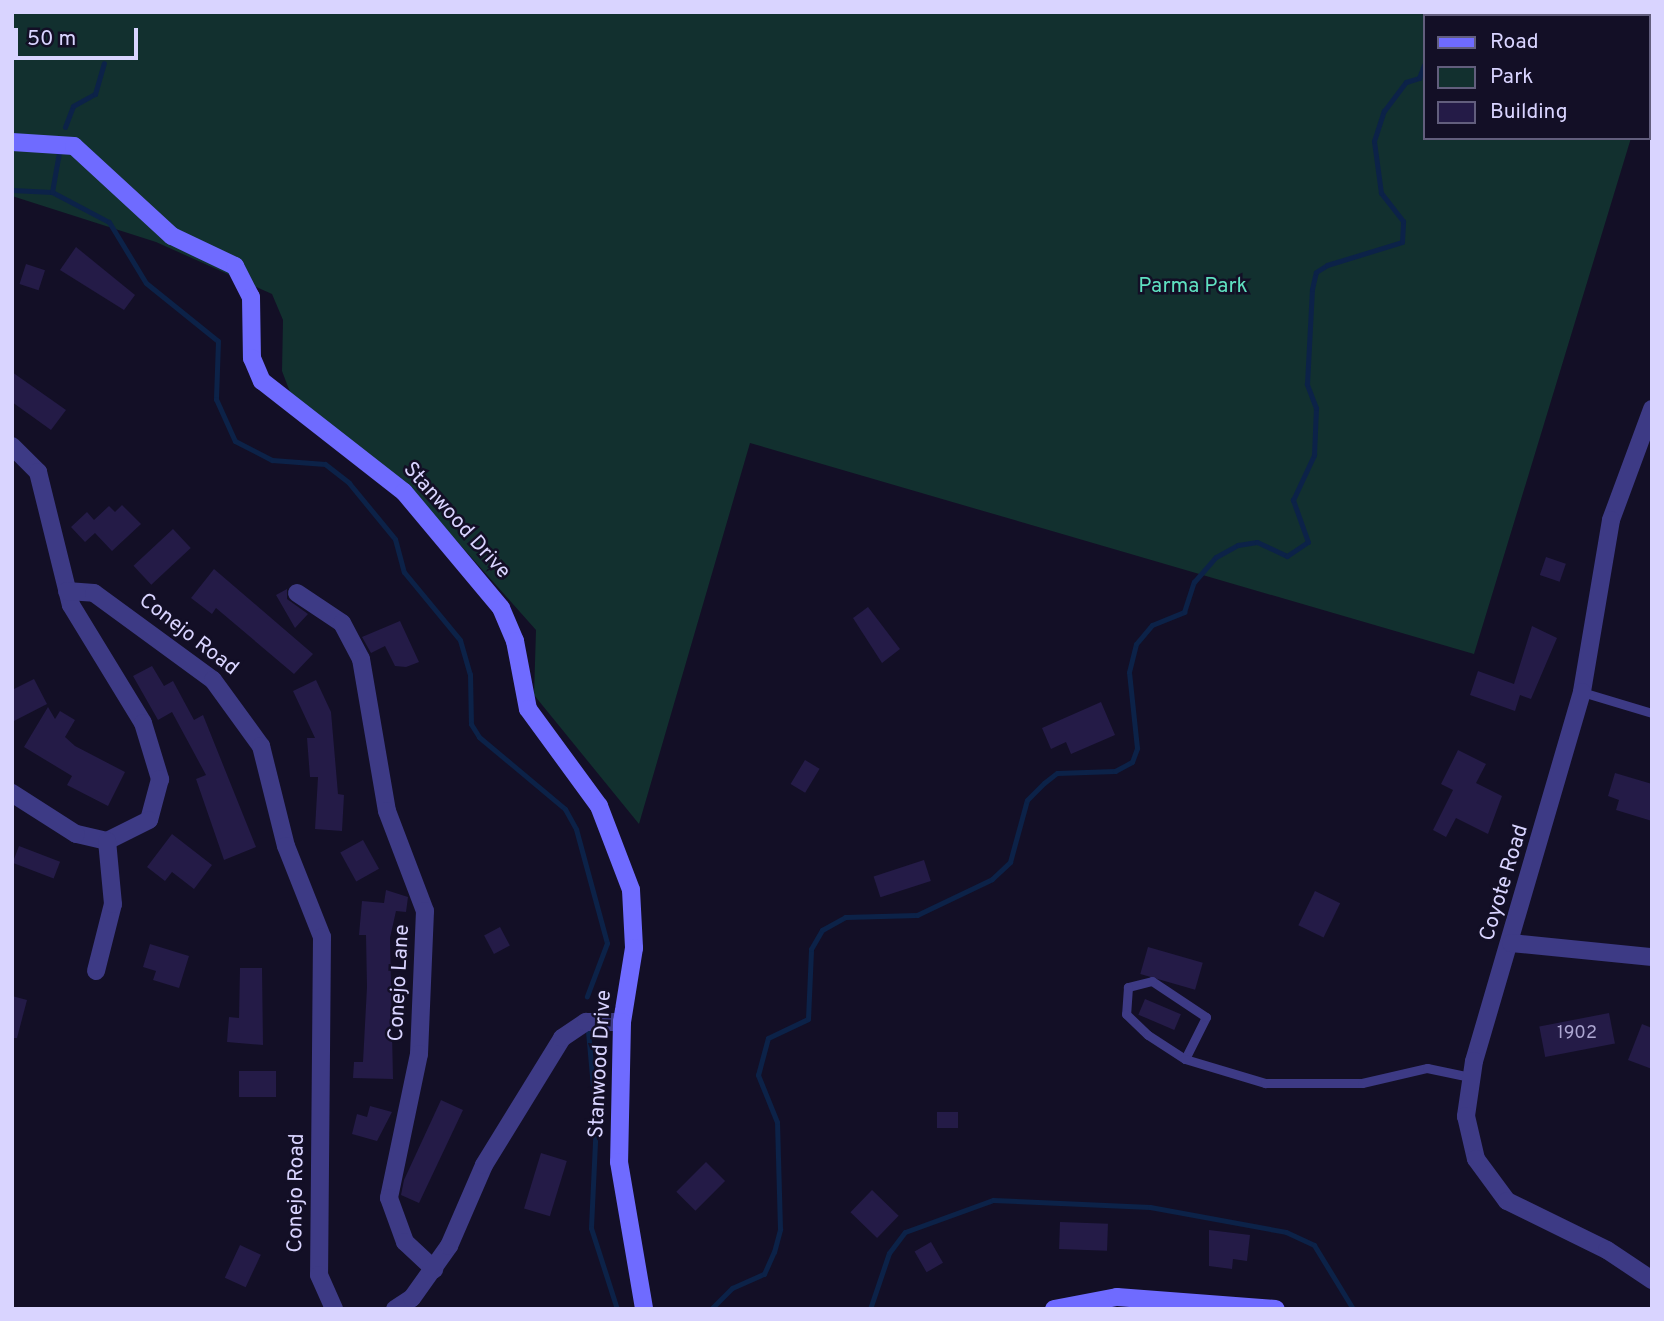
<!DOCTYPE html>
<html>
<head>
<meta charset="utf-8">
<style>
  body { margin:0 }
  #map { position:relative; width:1664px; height:1321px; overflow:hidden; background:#130f26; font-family:Overpass,sans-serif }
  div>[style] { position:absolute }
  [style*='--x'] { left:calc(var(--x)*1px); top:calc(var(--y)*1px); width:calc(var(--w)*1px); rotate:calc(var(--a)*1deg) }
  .green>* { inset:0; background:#12302f }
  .stream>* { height:5px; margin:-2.5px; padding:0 2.5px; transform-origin:2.5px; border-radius:2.5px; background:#0c2248 }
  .building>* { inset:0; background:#241b47; transform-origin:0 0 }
  .lane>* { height:9px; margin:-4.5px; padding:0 4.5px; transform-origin:4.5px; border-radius:4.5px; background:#3d3a85 }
  .street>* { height:18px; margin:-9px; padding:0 9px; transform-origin:9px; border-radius:9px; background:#3d3a85 }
  .secondary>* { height:18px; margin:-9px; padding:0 9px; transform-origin:9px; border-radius:9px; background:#6f6bff }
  span { translate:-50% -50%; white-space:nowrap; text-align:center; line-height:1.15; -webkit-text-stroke:5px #130f26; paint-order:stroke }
  .number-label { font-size:18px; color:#aca6d1 }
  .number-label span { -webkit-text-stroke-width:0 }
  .park-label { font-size:21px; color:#5fe0c0 }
  .street-label { font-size:21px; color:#d9d4ff }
  .frame { position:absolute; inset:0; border:14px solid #d9d4ff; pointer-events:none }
  .legend { position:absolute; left:1423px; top:14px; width:228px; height:126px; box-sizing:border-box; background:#130f26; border:2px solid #625e7d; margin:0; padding:9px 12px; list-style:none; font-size:21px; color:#d9d4ff }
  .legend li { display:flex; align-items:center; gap:14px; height:35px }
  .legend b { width:35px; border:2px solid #625e7d }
  .scale { position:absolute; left:14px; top:28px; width:124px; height:32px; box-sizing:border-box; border:4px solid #d9d4ff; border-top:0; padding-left:9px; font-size:21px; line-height:24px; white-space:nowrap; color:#d9d4ff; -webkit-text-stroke:5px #130f26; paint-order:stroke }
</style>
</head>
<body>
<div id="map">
  <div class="green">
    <div style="clip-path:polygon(12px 12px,1652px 12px,1652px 69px,1648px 81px,1648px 16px,1424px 16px,1424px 138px,1631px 138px,1474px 654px,750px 443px,639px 824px,534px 695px,536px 630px,437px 519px,293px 400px,282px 371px,283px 320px,272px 294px,156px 242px,12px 196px)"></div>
  </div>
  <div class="stream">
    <div style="--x:1434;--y:16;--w:4;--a:-90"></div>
    <div style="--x:65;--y:127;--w:22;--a:-69"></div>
    <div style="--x:73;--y:106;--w:25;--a:-29"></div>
    <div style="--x:95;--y:94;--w:32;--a:-74"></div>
    <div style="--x:12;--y:190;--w:40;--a:2.9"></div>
    <div style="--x:52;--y:192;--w:64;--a:27.8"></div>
    <div style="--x:109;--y:222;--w:71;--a:58.8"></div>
    <div style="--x:146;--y:283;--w:92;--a:38.9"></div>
    <div style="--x:218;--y:341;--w:58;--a:92"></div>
    <div style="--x:216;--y:399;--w:46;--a:65.7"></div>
    <div style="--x:235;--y:441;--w:42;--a:27.2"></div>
    <div style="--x:272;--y:460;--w:53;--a:4.3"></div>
    <div style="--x:325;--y:464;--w:31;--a:38"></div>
    <div style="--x:349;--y:483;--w:72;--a:50.6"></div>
    <div style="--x:395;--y:539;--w:34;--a:75"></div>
    <div style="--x:404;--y:572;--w:88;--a:50.5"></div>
    <div style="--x:460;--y:640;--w:35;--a:74"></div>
    <div style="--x:470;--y:674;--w:50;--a:88.9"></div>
    <div style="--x:471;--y:724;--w:15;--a:58"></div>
    <div style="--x:479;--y:737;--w:112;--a:39.9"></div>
    <div style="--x:565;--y:809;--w:23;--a:61"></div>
    <div style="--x:576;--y:829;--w:118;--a:74.8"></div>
    <div style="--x:607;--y:943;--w:57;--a:110.7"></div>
    <div style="--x:52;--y:192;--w:39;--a:-80"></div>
    <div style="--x:588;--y:1031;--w:90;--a:84.9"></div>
    <div style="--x:596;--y:1121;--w:107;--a:92.7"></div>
    <div style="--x:591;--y:1228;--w:85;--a:72.2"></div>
    <div style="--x:711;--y:1309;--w:30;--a:-45"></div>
    <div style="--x:732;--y:1288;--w:35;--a:-24"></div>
    <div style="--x:764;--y:1274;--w:24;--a:-66"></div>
    <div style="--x:774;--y:1252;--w:24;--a:-75"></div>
    <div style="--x:780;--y:1229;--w:107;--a:-91.6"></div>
    <div style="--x:777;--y:1122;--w:51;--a:-112"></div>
    <div style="--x:758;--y:1075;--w:38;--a:-75"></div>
    <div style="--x:768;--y:1038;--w:44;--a:-25.4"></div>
    <div style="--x:808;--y:1019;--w:70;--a:-87.5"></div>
    <div style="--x:811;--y:949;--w:22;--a:-60"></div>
    <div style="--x:822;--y:930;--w:26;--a:-29"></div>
    <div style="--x:845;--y:917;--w:72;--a:-1.6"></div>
    <div style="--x:917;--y:915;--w:83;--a:-25.6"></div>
    <div style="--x:992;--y:879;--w:25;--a:-43"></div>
    <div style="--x:1010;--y:862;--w:64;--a:-74.7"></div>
    <div style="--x:1027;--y:800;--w:24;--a:-45"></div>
    <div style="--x:1044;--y:783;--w:16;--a:-38"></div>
    <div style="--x:1057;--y:773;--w:58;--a:-2"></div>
    <div style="--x:1115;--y:771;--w:19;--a:-28"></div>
    <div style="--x:1132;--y:762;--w:15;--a:-70"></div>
    <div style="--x:1137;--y:748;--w:76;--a:-96"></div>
    <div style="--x:1129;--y:672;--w:29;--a:-76"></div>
    <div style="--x:1136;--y:644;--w:25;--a:-50"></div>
    <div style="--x:1152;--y:625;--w:35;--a:-22"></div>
    <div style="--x:1184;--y:612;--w:32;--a:-72"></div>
    <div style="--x:1194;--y:582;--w:33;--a:-49"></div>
    <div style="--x:1216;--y:557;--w:25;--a:-29"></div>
    <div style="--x:1238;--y:545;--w:19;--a:-9"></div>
    <div style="--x:1257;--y:542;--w:33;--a:25"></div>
    <div style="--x:1287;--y:556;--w:25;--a:-34"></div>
    <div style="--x:1308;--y:542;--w:45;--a:-109.7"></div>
    <div style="--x:1293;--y:500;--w:50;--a:-65"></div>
    <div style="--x:1314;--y:455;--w:47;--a:-87.6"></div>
    <div style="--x:1316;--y:408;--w:26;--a:-111"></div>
    <div style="--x:1307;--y:384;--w:95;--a:-87"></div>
    <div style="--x:1312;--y:289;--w:17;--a:-77"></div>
    <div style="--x:1316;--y:272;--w:13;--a:-32"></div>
    <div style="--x:1327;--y:265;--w:78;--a:-17"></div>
    <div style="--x:1402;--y:242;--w:21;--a:-87"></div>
    <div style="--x:1403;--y:221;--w:36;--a:-128"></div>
    <div style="--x:1381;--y:193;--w:52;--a:-97.7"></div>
    <div style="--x:1374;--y:141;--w:32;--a:-72"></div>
    <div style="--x:1384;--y:111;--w:36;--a:-53"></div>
    <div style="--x:1406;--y:82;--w:14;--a:-17"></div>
    <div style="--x:1419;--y:78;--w:14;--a:-69"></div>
    <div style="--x:870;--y:1309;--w:59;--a:-71.3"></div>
    <div style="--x:889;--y:1253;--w:26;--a:-53"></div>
    <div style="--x:905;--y:1232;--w:94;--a:-20"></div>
    <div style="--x:993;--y:1200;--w:157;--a:2.6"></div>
    <div style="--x:1150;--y:1207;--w:138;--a:10.4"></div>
    <div style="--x:1286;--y:1232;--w:31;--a:25"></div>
    <div style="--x:1314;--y:1245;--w:75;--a:58.6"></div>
  </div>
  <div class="building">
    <div style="clip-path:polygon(76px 247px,135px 295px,124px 310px,60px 270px)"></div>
    <div style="left:26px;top:264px;width:20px;height:21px;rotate:18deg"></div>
    <div style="clip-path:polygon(12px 372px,66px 410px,51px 430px,12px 402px)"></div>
    <div style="clip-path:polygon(122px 505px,141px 524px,112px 551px,95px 533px,85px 542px,71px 527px,87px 512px,94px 520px,109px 506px,115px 512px)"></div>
    <div style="left:173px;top:529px;width:26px;height:54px;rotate:47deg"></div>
    <div style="left:1546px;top:557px;width:21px;height:19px;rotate:19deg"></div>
    <div style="clip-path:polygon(214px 569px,313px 654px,294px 674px,216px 608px,212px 614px,191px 598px)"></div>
    <div style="clip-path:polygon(287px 589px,287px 599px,308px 614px,295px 628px,276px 595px)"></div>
    <div style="clip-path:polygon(868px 607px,900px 649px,882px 663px,853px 618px)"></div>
    <div style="clip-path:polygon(400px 621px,419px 662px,406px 667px,395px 666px,385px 646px,371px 653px,362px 637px)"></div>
    <div style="clip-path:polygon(1532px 626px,1557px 638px,1531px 699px,1520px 695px,1515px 711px,1470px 695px,1478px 671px,1514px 684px)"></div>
    <div style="clip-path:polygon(152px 666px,164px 686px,173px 681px,194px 720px,203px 715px,256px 847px,224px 860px,196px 779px,206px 775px,172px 712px,158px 720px,133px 676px)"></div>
    <div style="clip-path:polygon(34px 679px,47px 704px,12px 722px,12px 690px)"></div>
    <div style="clip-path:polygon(316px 680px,331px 712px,338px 794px,344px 795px,342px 831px,315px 829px,318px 777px,310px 777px,307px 738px,315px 738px,293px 691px)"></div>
    <div style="clip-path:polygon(1101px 702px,1115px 735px,1071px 754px,1066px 742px,1051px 749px,1042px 728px)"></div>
    <div style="clip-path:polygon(48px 707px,55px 719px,60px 711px,75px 720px,65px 737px,75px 746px,125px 772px,108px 806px,67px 785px,72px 776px,24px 747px)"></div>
    <div style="clip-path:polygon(1458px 750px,1486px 764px,1476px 783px,1502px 796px,1488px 834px,1456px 818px,1446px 837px,1433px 830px,1453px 790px,1441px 784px)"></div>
    <div style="left:805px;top:760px;width:17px;height:28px;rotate:31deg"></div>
    <div style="clip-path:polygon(1615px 773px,1652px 784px,1652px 821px,1616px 810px,1619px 800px,1608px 796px)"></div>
    <div style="clip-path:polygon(172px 834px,212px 865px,194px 889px,172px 872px,165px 881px,147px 867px)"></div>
    <div style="left:363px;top:840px;width:33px;height:26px;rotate:61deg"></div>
    <div style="left:19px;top:846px;width:44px;height:18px;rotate:21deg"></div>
    <div style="left:924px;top:860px;width:22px;height:53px;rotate:72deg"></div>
    <div style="clip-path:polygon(386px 890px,408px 897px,406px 912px,396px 911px,390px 938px,393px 1079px,353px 1078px,354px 1062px,363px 1062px,367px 987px,366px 935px,359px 935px,362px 901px,384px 903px)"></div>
    <div style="left:1315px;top:891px;width:28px;height:38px;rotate:26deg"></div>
    <div style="left:500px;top:927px;width:21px;height:18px;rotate:62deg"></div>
    <div style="clip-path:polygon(150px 944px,189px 956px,179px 988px,153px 980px,156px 971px,143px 967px)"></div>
    <div style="left:1148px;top:947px;width:57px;height:28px;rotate:16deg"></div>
    <div style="clip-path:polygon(240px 968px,262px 968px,263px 1045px,227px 1042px,229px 1017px,239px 1018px)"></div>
    <div style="clip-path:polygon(12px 996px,27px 1000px,17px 1038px,12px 1038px)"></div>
    <div style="left:1145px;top:999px;width:39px;height:17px;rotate:23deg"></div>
    <div style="left:1609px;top:1013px;width:31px;height:71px;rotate:79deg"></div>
    <div style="clip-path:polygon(1642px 1024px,1652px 1028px,1652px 1069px,1628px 1060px)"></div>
    <div style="left:239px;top:1071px;width:37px;height:26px"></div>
    <div style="clip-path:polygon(441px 1100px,463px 1110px,419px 1203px,401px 1195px,404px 1180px)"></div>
    <div style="clip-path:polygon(370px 1106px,392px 1112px,377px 1141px,352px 1134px,357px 1114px,367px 1117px)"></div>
    <div style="left:937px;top:1112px;width:21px;height:16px"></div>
    <div style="left:541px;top:1153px;width:27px;height:58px;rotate:17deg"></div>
    <div style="left:706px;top:1162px;width:27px;height:42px;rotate:45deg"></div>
    <div style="left:872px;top:1190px;width:37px;height:31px;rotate:44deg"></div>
    <div style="left:1060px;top:1222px;width:48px;height:27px;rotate:2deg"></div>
    <div style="clip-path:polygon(1209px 1230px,1250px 1235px,1247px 1261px,1233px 1259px,1232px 1269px,1209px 1266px)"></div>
    <div style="left:931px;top:1242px;width:24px;height:19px;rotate:60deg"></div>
    <div style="left:240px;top:1245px;width:23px;height:36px;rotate:25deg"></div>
  </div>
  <div class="lane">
    <div style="--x:1582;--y:692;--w:73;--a:16.7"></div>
    <div style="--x:1185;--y:1059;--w:47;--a:-63.4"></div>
    <div style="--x:1206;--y:1017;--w:65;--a:-146.3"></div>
    <div style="--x:1152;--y:981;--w:25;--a:166"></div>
    <div style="--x:1128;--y:987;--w:27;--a:94"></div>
    <div style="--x:1126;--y:1014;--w:30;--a:44"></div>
    <div style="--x:1148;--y:1035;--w:44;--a:33"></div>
    <div style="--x:1185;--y:1059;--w:84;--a:16.7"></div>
    <div style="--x:1265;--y:1083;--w:97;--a:0"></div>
    <div style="--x:1362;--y:1083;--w:67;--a:-13"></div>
    <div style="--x:1427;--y:1068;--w:44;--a:11.8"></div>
  </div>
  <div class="street">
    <div style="--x:1652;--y:409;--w:118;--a:110.3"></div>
    <div style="--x:1611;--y:520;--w:174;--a:99.6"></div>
    <div style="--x:1582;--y:692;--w:384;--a:106.3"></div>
    <div style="--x:1474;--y:1061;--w:56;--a:98.3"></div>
    <div style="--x:1466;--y:1116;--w:44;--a:76.9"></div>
    <div style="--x:1476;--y:1159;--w:52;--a:53.6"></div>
    <div style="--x:1507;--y:1201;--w:111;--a:26.1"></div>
    <div style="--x:1607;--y:1250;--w:54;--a:33.7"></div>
    <div style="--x:12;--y:446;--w:37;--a:45"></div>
    <div style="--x:38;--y:472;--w:137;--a:76.1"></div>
    <div style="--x:71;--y:605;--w:138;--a:58.6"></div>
    <div style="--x:143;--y:723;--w:59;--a:73.1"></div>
    <div style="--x:160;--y:779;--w:42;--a:105"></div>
    <div style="--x:149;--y:820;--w:47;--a:153.4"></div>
    <div style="--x:107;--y:841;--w:32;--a:-167"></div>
    <div style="--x:76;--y:834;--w:76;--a:-147.4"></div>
    <div style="--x:67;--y:591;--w:27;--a:4"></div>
    <div style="--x:94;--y:593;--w:147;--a:36.2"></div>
    <div style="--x:213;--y:680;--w:82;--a:54"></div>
    <div style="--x:261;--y:746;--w:103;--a:76"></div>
    <div style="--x:286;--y:846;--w:98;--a:68.4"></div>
    <div style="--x:322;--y:937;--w:338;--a:90.5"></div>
    <div style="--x:319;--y:1275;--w:37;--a:66"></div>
    <div style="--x:297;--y:593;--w:54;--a:33.7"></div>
    <div style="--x:342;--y:623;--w:41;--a:62.2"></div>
    <div style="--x:361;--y:659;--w:154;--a:80.3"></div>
    <div style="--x:387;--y:811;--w:107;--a:69.2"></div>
    <div style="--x:425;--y:911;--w:143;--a:92.4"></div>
    <div style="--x:419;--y:1054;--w:147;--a:101.8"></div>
    <div style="--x:389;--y:1198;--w:47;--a:70"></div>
    <div style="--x:405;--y:1242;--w:40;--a:43"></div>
    <div style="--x:1511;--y:943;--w:142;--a:5.7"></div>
    <div style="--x:96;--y:971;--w:69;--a:-75.8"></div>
    <div style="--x:113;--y:904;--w:63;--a:-95.4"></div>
    <div style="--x:395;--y:1309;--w:20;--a:-33"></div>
    <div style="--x:412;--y:1298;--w:64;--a:-54.6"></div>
    <div style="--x:449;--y:1246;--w:88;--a:-66.6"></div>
    <div style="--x:484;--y:1165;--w:149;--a:-58.4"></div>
    <div style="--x:562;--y:1038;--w:29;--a:-34"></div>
    <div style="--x:586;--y:1022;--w:36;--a:0"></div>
  </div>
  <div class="secondary">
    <div style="--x:12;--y:142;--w:62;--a:3.7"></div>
    <div style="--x:74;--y:146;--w:133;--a:42.6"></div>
    <div style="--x:172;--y:236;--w:70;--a:25.5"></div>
    <div style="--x:235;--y:266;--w:35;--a:63"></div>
    <div style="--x:251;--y:297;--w:61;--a:89.1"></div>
    <div style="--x:252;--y:358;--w:25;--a:67"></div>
    <div style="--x:262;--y:381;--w:180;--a:38"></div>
    <div style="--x:404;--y:492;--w:151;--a:50.1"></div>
    <div style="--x:501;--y:608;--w:36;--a:67"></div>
    <div style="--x:515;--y:641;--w:69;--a:79.2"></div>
    <div style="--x:528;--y:709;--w:120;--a:53.8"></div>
    <div style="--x:599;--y:806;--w:90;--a:69.1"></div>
    <div style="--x:631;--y:890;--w:58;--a:87"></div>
    <div style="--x:634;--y:948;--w:75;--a:99.2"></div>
    <div style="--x:622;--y:1022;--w:140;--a:91.2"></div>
    <div style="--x:619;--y:1162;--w:149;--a:80.3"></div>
    <div style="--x:1054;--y:1309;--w:64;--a:-10.8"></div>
    <div style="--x:1117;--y:1297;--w:159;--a:4.3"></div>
  </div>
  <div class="number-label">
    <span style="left:1577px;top:1034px">1902</span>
  </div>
  <div class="park-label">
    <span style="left:1193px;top:287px">Parma Park</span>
  </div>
  <div class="street-label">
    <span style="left:456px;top:521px;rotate:48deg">Stanwood Drive</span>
    <span style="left:188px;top:635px;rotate:38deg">Conejo Road</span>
    <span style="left:1505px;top:883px;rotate:-73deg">Coyote Road</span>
    <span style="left:400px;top:983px;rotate:-87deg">Conejo Lane</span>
    <span style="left:601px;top:1064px;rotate:-87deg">Stanwood Drive</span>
    <span style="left:297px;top:1193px;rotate:-89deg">Conejo Road</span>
  </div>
  <div class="frame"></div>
  <ul class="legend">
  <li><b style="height:9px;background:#6f6bff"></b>Road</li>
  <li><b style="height:19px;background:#12302f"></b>Park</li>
  <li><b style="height:19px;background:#241b47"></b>Building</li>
  </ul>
  <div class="scale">50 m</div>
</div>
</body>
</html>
